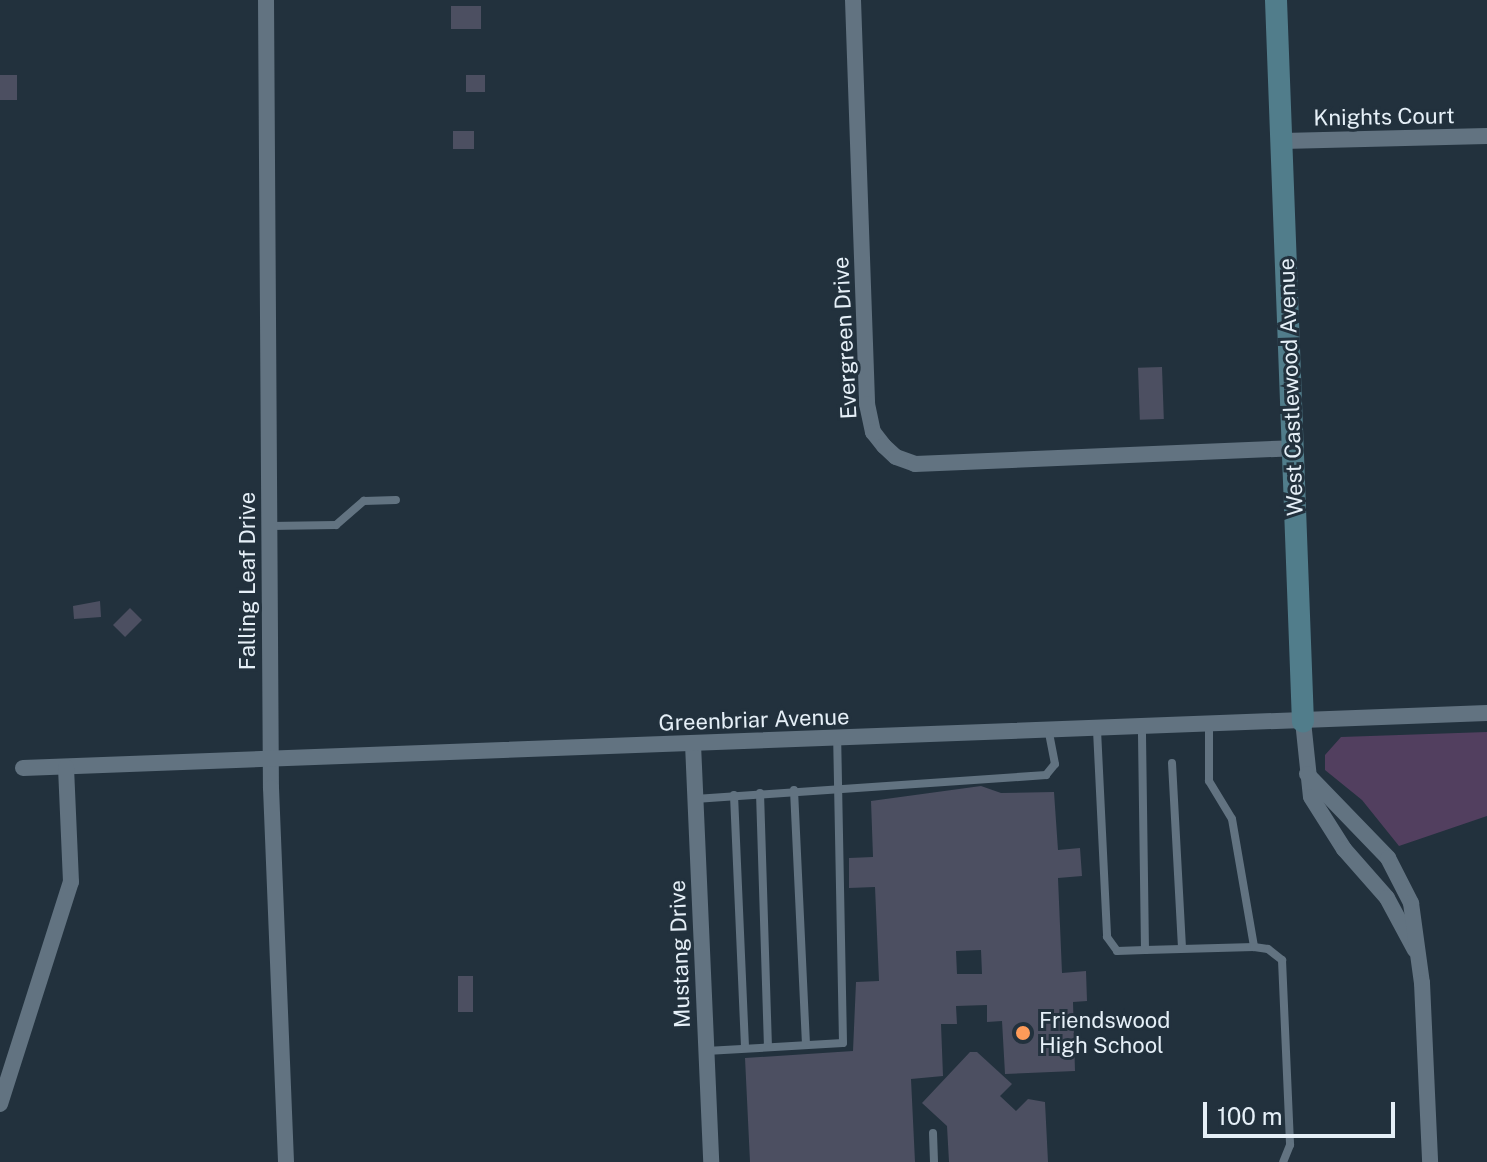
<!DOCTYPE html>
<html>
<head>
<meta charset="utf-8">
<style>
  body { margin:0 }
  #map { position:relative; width:1487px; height:1162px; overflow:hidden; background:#22313d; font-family:"Public Sans",sans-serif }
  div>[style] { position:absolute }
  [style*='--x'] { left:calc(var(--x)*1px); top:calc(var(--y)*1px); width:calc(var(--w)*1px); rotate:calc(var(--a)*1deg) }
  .green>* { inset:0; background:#523f5f }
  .building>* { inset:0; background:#4c4f61; transform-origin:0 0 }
  .lane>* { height:8px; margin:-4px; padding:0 4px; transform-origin:4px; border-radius:4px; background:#627381 }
  .street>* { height:16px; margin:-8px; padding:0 8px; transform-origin:8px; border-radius:8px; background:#627381 }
  .secondary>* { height:22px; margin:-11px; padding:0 11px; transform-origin:11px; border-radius:11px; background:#517d8b }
  .dots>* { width:22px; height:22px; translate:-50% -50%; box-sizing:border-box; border:4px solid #22313d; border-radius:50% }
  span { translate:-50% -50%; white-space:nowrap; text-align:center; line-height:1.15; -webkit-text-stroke:6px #22313d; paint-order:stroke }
  .street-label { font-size:22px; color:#e5eff7 }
  .poi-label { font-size:22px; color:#e5eff7 }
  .left { translate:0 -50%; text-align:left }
  .scale { position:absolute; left:1203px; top:1102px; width:192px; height:36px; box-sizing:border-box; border:4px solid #e5eff7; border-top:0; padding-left:10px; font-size:24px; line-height:28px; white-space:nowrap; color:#e5eff7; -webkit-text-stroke:6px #22313d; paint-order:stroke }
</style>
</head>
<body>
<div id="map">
  <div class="green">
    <div style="clip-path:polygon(1487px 732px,1487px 816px,1399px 846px,1362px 800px,1325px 770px,1325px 755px,1341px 737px)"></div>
  </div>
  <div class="building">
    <div style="left:451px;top:6px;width:30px;height:23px"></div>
    <div style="left:0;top:75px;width:17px;height:25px"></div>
    <div style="left:466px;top:75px;width:19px;height:17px"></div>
    <div style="left:453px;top:131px;width:21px;height:18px"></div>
    <div style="left:1162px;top:367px;width:52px;height:24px;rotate:88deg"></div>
    <div style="clip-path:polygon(100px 601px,101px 617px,74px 619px,73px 606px)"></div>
    <div style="left:130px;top:608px;width:17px;height:24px;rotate:45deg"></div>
    <div style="clip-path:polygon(evenodd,981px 786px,1001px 793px,1054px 792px,1058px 850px,1080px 848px,1082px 876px,1058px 878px,1062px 973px,1086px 971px,1087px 1001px,1073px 1002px,1075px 1071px,1005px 1074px,1002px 1021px,987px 1022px,987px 1005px,956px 1006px,957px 1024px,941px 1024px,943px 1076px,911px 1079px,915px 1162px,750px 1162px,745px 1058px,853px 1051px,856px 982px,879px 981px,875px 887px,849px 888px,849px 858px,873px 857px,871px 801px,981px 786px,981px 950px,982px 974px,957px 974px,956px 951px,981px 950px)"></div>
    <div style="left:458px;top:976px;width:15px;height:36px"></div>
    <div style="clip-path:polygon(970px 1052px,977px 1052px,1012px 1084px,1000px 1096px,1016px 1111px,1028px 1099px,1045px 1102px,1048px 1162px,949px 1162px,947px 1126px,922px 1103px)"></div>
  </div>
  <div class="lane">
    <div style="--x:270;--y:526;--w:66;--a:-0.9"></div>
    <div style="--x:336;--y:525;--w:37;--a:-41"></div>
    <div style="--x:364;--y:501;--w:32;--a:-2"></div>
    <div style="--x:1209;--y:726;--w:55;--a:90"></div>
    <div style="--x:1209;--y:781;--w:44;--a:58.8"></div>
    <div style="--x:1232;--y:819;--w:130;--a:80.2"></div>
    <div style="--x:1097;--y:730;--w:207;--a:87.2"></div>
    <div style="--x:1107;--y:937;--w:17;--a:54"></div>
    <div style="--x:1117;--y:951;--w:28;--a:-2"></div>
    <div style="--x:1145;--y:950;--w:222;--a:-90.8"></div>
    <div style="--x:1172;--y:763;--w:185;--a:86.9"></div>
    <div style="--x:794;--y:790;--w:255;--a:87.3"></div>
    <div style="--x:760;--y:793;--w:254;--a:88.2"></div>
    <div style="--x:734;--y:795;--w:253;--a:87.5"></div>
    <div style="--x:695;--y:799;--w:352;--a:-3.9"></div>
    <div style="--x:1046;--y:775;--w:14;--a:-51"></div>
    <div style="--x:1055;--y:764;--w:33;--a:-101"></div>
    <div style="--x:1145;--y:950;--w:109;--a:-1.6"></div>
    <div style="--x:1254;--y:947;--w:14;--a:8"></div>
    <div style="--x:1268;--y:949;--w:18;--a:38"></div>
    <div style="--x:1282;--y:960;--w:185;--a:87.5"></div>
    <div style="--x:1290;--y:1145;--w:18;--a:112"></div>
    <div style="--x:706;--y:1051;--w:137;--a:-3.3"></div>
    <div style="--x:843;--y:1043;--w:304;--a:-91.1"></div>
    <div style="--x:933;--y:1133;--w:29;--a:88"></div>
  </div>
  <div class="street">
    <div style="--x:266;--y:0;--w:788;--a:89.64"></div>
    <div style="--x:271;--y:788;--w:374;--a:87.7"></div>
    <div style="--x:853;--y:0;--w:404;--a:88"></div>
    <div style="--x:867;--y:404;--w:29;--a:78"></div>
    <div style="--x:873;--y:432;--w:18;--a:52"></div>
    <div style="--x:884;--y:446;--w:16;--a:43"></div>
    <div style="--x:896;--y:457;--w:20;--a:20"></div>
    <div style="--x:915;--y:464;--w:378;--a:-2.4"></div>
    <div style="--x:1283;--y:141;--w:204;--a:-1.4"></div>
    <div style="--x:1303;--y:721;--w:76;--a:84"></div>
    <div style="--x:1311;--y:797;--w:62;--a:57.6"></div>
    <div style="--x:1344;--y:849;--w:65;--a:48.7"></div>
    <div style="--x:1387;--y:898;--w:59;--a:61.7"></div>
    <div style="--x:693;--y:744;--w:418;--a:87.5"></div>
    <div style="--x:23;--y:768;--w:1465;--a:-2.15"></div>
    <div style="--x:1307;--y:774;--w:117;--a:46"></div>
    <div style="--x:1388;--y:858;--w:51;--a:62.9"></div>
    <div style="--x:1411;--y:903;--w:81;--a:82.2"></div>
    <div style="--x:1422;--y:983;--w:179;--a:87.4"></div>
    <div style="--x:0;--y:1104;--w:233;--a:-72.3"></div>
    <div style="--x:71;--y:882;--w:115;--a:-92.5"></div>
  </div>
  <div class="secondary">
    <div style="--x:1276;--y:0;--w:722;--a:87.86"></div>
  </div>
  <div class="dots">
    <div style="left:1023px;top:1033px;background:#fe9b59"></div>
  </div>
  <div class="street-label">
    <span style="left:1384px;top:117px;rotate:-1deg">Knights Court</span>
    <span style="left:845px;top:338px;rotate:-93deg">Evergreen Drive</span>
    <span style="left:1291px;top:387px;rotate:-92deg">West Castlewood Avenue</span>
    <span style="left:248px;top:581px;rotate:-90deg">Falling Leaf Drive</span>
    <span style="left:754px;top:720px;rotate:-2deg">Greenbriar Avenue</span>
    <span style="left:680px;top:954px;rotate:-92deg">Mustang Drive</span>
  </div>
  <div class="poi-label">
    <span class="left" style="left:1039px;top:1033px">Friendswood<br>High School</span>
  </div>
  <div class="scale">100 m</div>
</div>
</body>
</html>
